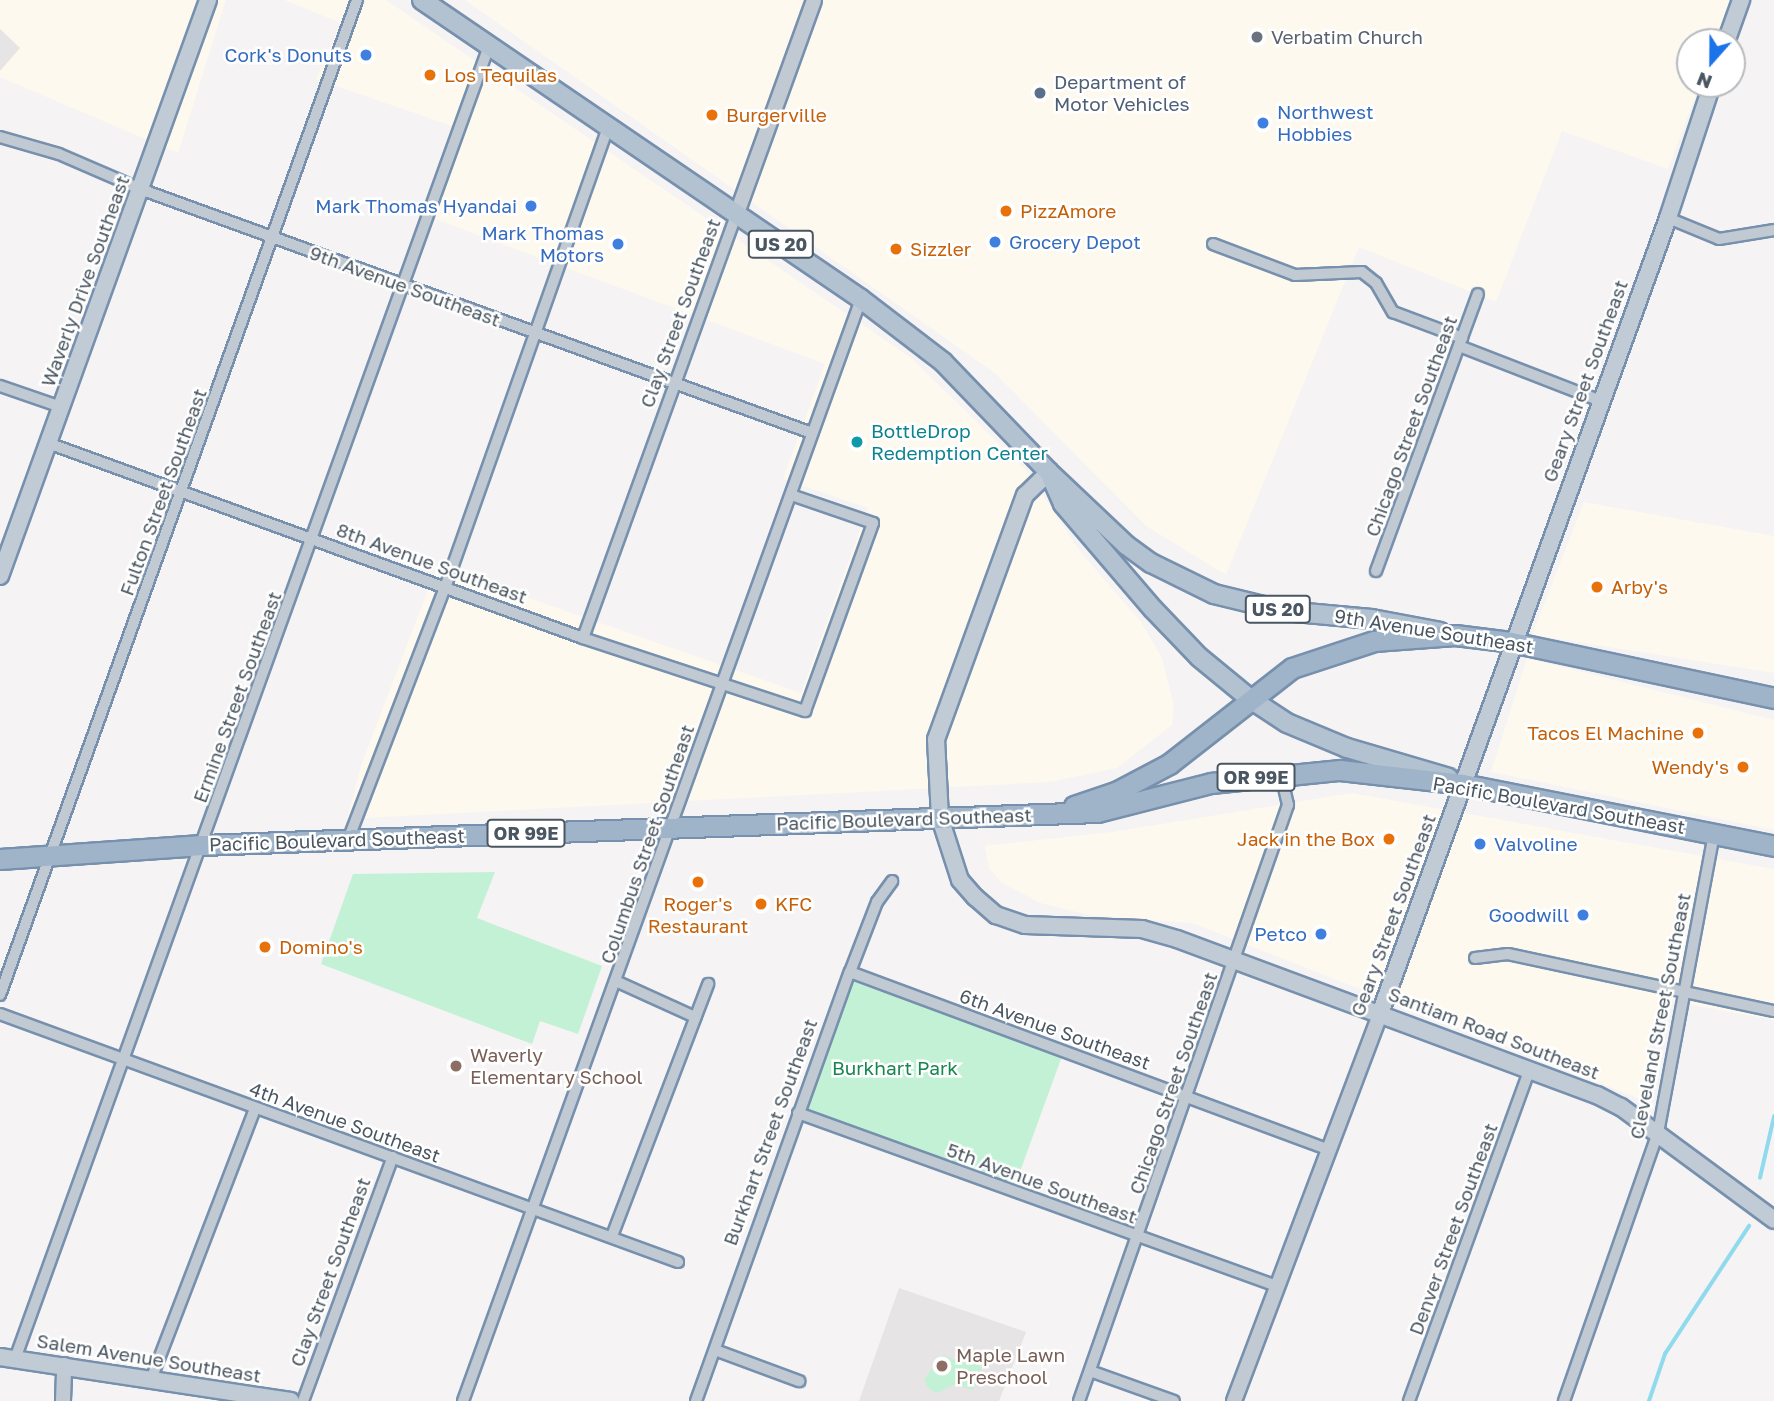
<!DOCTYPE html>
<html>
<head>
<meta charset="utf-8">
<style>
  body { margin:0 }
  #map { position:relative; width:1774px; height:1401px; overflow:hidden; background:#f5f3f3; font-family:"Golos Text",sans-serif }
  div>[style] { position:absolute }
  [style*='--x'] { left:calc(var(--x)*1px); top:calc(var(--y)*1px); width:calc(var(--w)*1px); rotate:calc(var(--a)*1deg) }
  .commercial>* { inset:0; background:#fdf9ef }
  .education>* { inset:0; background:#e6e4e5 }
  .green>* { inset:0; background:#c3f1d5; transform-origin:0 0 }
  .stream>* { height:3.5px; margin:-1.75px; padding:0 1.75px; transform-origin:1.75px; border-radius:1.75px; background:#90daee }
  .roads { filter:drop-shadow(2px 0 #7690ad) drop-shadow(-2px 0 #7690ad) drop-shadow(0 2px #7690ad) drop-shadow(0 -2px #7690ad) }
  .minor>* { height:10px; margin:-5px; padding:0 5px; transform-origin:5px; border-radius:5px; background:#c1cad2 }
  .tertiary>* { height:14px; margin:-7px; padding:0 7px; transform-origin:7px; border-radius:7px; background:#c1cad2 }
  .secondary>* { height:16px; margin:-8px; padding:0 8px; transform-origin:8px; border-radius:8px; background:#c1cbd6 }
  .primary>* { height:18px; margin:-9px; padding:0 9px; transform-origin:9px; border-radius:9px; background:#b3c2d1 }
  .trunk>* { height:19px; margin:-9.5px; padding:0 9.5px; transform-origin:9.5px; border-radius:9.5px; background:#9fb4c9 }
  .dots>* { width:19px; height:19px; translate:-50% -50%; box-sizing:border-box; border:4px solid #fff; border-radius:50% }
  span { translate:-50% -50%; white-space:nowrap; text-align:center; line-height:1.15; -webkit-text-stroke:5px #fff; paint-order:stroke }
  .shield-label span { padding:2px 5px; background:#fff; border:2px solid; border-radius:5px; -webkit-text-stroke-width:0 }
  .shield-label { font-size:18px; color:#4a5661; font-weight:700 }
  .worship-label { font-size:19px; color:#5b616d }
  .left { translate:0 -50%; text-align:left }
  .shop-label { font-size:19px; color:#366cbe }
  .right { translate:-100% -50%; text-align:right }
  .food-label { font-size:19px; color:#c56008 }
  .service-label { font-size:19px; color:#4e5e75 }
  .street-label { font-size:19px; color:#4a5661 }
  .culture-label { font-size:19px; color:#0d838f }
  .education-label { font-size:19px; color:#785e54 }
  .park-label { font-size:19px; color:#17864f }
  .north { position:absolute; left:1676px; top:28px; width:70px; height:70px; box-sizing:border-box; background:#fff; border:2px solid #b7bbc0; border-radius:50%; rotate:201deg; font-size:19px; font-weight:700; line-height:28px; text-align:center; color:#4a5661 }
  .north::after { content:''; display:block; margin:auto; width:24px; height:32px; background:#1a73e8; clip-path:polygon(50% 0,100% 100%,50% 72%,0 100%) }
</style>
</head>
<body>
<div id="map">
  <div class="commercial">
    <div style="clip-path:polygon(0 0,226px 0,178px 153px,0 77px)"></div>
    <div style="clip-path:polygon(284px 0,386px 0,910px 357px,1026px 470px,1082px 554px,1141px 622px,1162px 658px,1174px 706px,1172px 725px,1117px 768px,1050px 782px,347px 819px,362px 763px,437px 566px,801px 693px,868px 508px,783px 479px,825px 364px,424px 215px,452px 126px,316px 79px,341px 23px)"></div>
    <div style="clip-path:polygon(465px 0,1730px 0,1715px 42px,1690px 42px,1690px 84px,1700px 84px,1668px 169px,1562px 131px,1496px 302px,1359px 247px,1226px 575px,1146px 526px,996px 374px)"></div>
    <div style="clip-path:polygon(1584px 502px,1774px 536px,1774px 673px,1532px 635px)"></div>
    <div style="clip-path:polygon(1527px 658px,1774px 720px,1774px 830px,1491px 772px)"></div>
    <div style="clip-path:polygon(1352px 793px,1774px 869px,1774px 1020px,1660px 999px,1640px 1099px,1192px 923px,1093px 916px,1040px 903px,1001px 882px,989px 868px,985px 846px,1112px 832px)"></div>
  </div>
  <div class="education">
    <div style="clip-path:polygon(0 29px,20px 48px,0 71px)"></div>
    <div style="clip-path:polygon(899px 1288px,1026px 1332px,999px 1401px,859px 1401px)"></div>
  </div>
  <div class="green">
    <div style="clip-path:polygon(495px 872px,477px 918px,602px 966px,578px 1034px,540px 1021px,532px 1044px,321px 964px,353px 874px)"></div>
    <div style="left:850px;top:972px;width:228px;height:150px;rotate:20deg"></div>
    <div style="clip-path:polygon(942px 1355px,963px 1363px,969px 1360px,982px 1368px,973px 1390px,955px 1384px,937px 1393px,929px 1389px,924px 1380px)"></div>
  </div>
  <div class="stream">
    <div style="--x:1760;--y:1178;--w:63;--a:-77.1"></div>
    <div style="--x:1649;--y:1401;--w:50;--a:-71.2"></div>
    <div style="--x:1665;--y:1354;--w:153;--a:-56.7"></div>
  </div>
  <div class="roads">
    <div class="minor">
      <div style="--x:0;--y:137;--w:61;--a:16.1"></div>
      <div style="--x:59;--y:154;--w:88;--a:23.4"></div>
      <div style="--x:140;--y:189;--w:715;--a:19.96"></div>
      <div style="--x:1668;--y:218;--w:55;--a:22.4"></div>
      <div style="--x:1719;--y:239;--w:56;--a:-9.3"></div>
      <div style="--x:1213;--y:244;--w:88;--a:20.7"></div>
      <div style="--x:1295;--y:275;--w:67;--a:-2.6"></div>
      <div style="--x:1362;--y:272;--w:18;--a:38"></div>
      <div style="--x:1376;--y:283;--w:34;--a:60"></div>
      <div style="--x:1393;--y:312;--w:74;--a:20.6"></div>
      <div style="--x:1459;--y:346;--w:152;--a:21.2"></div>
      <div style="--x:0;--y:386;--w:65;--a:19"></div>
      <div style="--x:48;--y:443;--w:569;--a:20.03"></div>
      <div style="--x:583;--y:638;--w:234;--a:18.2"></div>
      <div style="--x:805;--y:711;--w:200;--a:-70.1"></div>
      <div style="--x:873;--y:523;--w:83;--a:-161.1"></div>
      <div style="--x:1376;--y:571;--w:295;--a:-69.8"></div>
      <div style="--x:583;--y:638;--w:452;--a:-70.1"></div>
      <div style="--x:348;--y:840;--w:273;--a:-69"></div>
      <div style="--x:446;--y:585;--w:486;--a:-70.5"></div>
      <div style="--x:1475;--y:958;--w:33;--a:-7"></div>
      <div style="--x:1508;--y:954;--w:272;--a:12.1"></div>
      <div style="--x:850;--y:972;--w:509;--a:20.36"></div>
      <div style="--x:618;--y:982;--w:85;--a:24.4"></div>
      <div style="--x:0;--y:995;--w:1057;--a:-70.26"></div>
      <div style="--x:0;--y:1014;--w:722;--a:20.09"></div>
      <div style="--x:798;--y:1113;--w:506;--a:19.87"></div>
      <div style="--x:612;--y:1236;--w:270;--a:-69.1"></div>
      <div style="--x:715;--y:1350;--w:90;--a:20.3"></div>
      <div style="--x:15;--y:1359;--w:1396;--a:-70.15"></div>
      <div style="--x:1090;--y:1371;--w:89;--a:19.7"></div>
      <div style="--x:152;--y:1377;--w:288;--a:-69"></div>
      <div style="--x:303;--y:1401;--w:260;--a:-69.8"></div>
      <div style="--x:463;--y:1401;--w:1172;--a:-70.14"></div>
      <div style="--x:696;--y:1401;--w:456;--a:-70.3"></div>
      <div style="--x:850;--y:972;--w:75;--a:-68.9"></div>
      <div style="--x:877;--y:902;--w:26;--a:-54"></div>
      <div style="--x:1079;--y:1401;--w:632;--a:-70.68"></div>
      <div style="--x:1288;--y:805;--w:32;--a:-103"></div>
      <div style="--x:1409;--y:1401;--w:354;--a:-70"></div>
      <div style="--x:1564;--y:1401;--w:284;--a:-70.7"></div>
      <div style="--x:1658;--y:1133;--w:304;--a:-79.4"></div>
    </div>
    <div class="tertiary">
      <div style="--x:737;--y:213;--w:226;--a:-70.1"></div>
      <div style="--x:63;--y:1401;--w:36;--a:-88"></div>
      <div style="--x:1234;--y:1401;--w:417;--a:-69.3"></div>
    </div>
    <div class="secondary">
      <div style="--x:1726;--y:42;--w:45;--a:-70.3"></div>
      <div style="--x:1049;--y:472;--w:33;--a:136"></div>
      <div style="--x:1025;--y:495;--w:260;--a:110"></div>
      <div style="--x:936;--y:739;--w:79;--a:87.1"></div>
      <div style="--x:940;--y:818;--w:65;--a:72.1"></div>
      <div style="--x:960;--y:880;--w:23;--a:49"></div>
      <div style="--x:975;--y:897;--w:28;--a:41"></div>
      <div style="--x:996;--y:915;--w:31;--a:19"></div>
      <div style="--x:1025;--y:925;--w:117;--a:2"></div>
      <div style="--x:1142;--y:929;--w:36;--a:16"></div>
      <div style="--x:1177;--y:939;--w:448;--a:20.4"></div>
      <div style="--x:1597;--y:1095;--w:27;--a:27"></div>
      <div style="--x:1621;--y:1107;--w:190;--a:36.4"></div>
      <div style="--x:0;--y:576;--w:612;--a:-70.14"></div>
      <div style="--x:1381;--y:1011;--w:843;--a:-70.1"></div>
      <div style="--x:1668;--y:218;--w:141;--a:-71.8"></div>
      <div style="--x:0;--y:1357;--w:294;--a:8.6"></div>
    </div>
    <div class="primary">
      <div style="--x:422;--y:0;--w:531;--a:34.26"></div>
      <div style="--x:861;--y:299;--w:103;--a:37.5"></div>
      <div style="--x:943;--y:362;--w:153;--a:46.1"></div>
      <div style="--x:1049;--y:472;--w:35;--a:66"></div>
      <div style="--x:1063;--y:504;--w:138;--a:49.4"></div>
      <div style="--x:1153;--y:609;--w:66;--a:46.2"></div>
      <div style="--x:1199;--y:657;--w:65;--a:39.4"></div>
      <div style="--x:1249;--y:698;--w:45;--a:33.3"></div>
      <div style="--x:1287;--y:723;--w:65;--a:22.6"></div>
      <div style="--x:1347;--y:748;--w:106;--a:16.4"></div>
      <div style="--x:1051;--y:474;--w:103;--a:43.4"></div>
      <div style="--x:1126;--y:545;--w:31;--a:36"></div>
      <div style="--x:1151;--y:563;--w:70;--a:26.2"></div>
      <div style="--x:1214;--y:594;--w:72;--a:13.7"></div>
      <div style="--x:1284;--y:611;--w:88;--a:5.2"></div>
      <div style="--x:1372;--y:619;--w:69;--a:10.8"></div>
    </div>
    <div class="trunk">
      <div style="--x:1074;--y:806;--w:46;--a:-18.8"></div>
      <div style="--x:1118;--y:791;--w:58;--a:-27.9"></div>
      <div style="--x:1169;--y:764;--w:156;--a:-38"></div>
      <div style="--x:1292;--y:668;--w:86;--a:-18.2"></div>
      <div style="--x:1374;--y:641;--w:81;--a:-4.2"></div>
      <div style="--x:1455;--y:635;--w:56;--a:7.1"></div>
      <div style="--x:1511;--y:642;--w:269;--a:12"></div>
      <div style="--x:0;--y:859;--w:202;--a:-4"></div>
      <div style="--x:202;--y:845;--w:896;--a:-2.11"></div>
      <div style="--x:1097;--y:812;--w:118;--a:-14.3"></div>
      <div style="--x:1211;--y:783;--w:130;--a:-5.8"></div>
      <div style="--x:1340;--y:770;--w:123;--a:6.5"></div>
      <div style="--x:1462;--y:784;--w:318;--a:11.2"></div>
    </div>
  </div>
  <div class="dots">
    <div style="left:1257px;top:37px;background:#6b7280"></div>
    <div style="left:366px;top:55px;background:#3f7fe0"></div>
    <div style="left:430px;top:75px;background:#e8710a"></div>
    <div style="left:1040px;top:93px;background:#5c6f8a"></div>
    <div style="left:712px;top:115px;background:#e8710a"></div>
    <div style="left:1263px;top:123px;background:#3f7fe0"></div>
    <div style="left:531px;top:206px;background:#3f7fe0"></div>
    <div style="left:1006px;top:211px;background:#e8710a"></div>
    <div style="left:995px;top:242px;background:#3f7fe0"></div>
    <div style="left:618px;top:244px;background:#3f7fe0"></div>
    <div style="left:896px;top:249px;background:#e8710a"></div>
    <div style="left:857px;top:442px;background:#0f9aa8"></div>
    <div style="left:1597px;top:587px;background:#e8710a"></div>
    <div style="left:1698px;top:733px;background:#e8710a"></div>
    <div style="left:1743px;top:767px;background:#e8710a"></div>
    <div style="left:1389px;top:839px;background:#e8710a"></div>
    <div style="left:1480px;top:844px;background:#3f7fe0"></div>
    <div style="left:698px;top:882px;background:#e8710a"></div>
    <div style="left:761px;top:904px;background:#e8710a"></div>
    <div style="left:1583px;top:915px;background:#3f7fe0"></div>
    <div style="left:1321px;top:934px;background:#3f7fe0"></div>
    <div style="left:265px;top:947px;background:#e8710a"></div>
    <div style="left:456px;top:1066px;background:#8d6e63"></div>
    <div style="left:942px;top:1366px;background:#8d6e63"></div>
  </div>
  <div class="shield-label">
    <span style="left:781px;top:244px">US 20</span>
    <span style="left:1278px;top:609px">US 20</span>
    <span style="left:1256px;top:777px">OR 99E</span>
    <span style="left:526px;top:833px">OR 99E</span>
  </div>
  <div class="worship-label">
    <span class="left" style="left:1271px;top:37px">Verbatim Church</span>
  </div>
  <div class="shop-label">
    <span class="right" style="left:352px;top:55px">Cork's Donuts</span>
    <span class="left" style="left:1277px;top:123px">Northwest<br>Hobbies</span>
    <span class="right" style="left:517px;top:206px">Mark Thomas Hyandai</span>
    <span class="right" style="left:604px;top:244px">Mark Thomas<br>Motors</span>
    <span class="left" style="left:1009px;top:242px">Grocery Depot</span>
    <span class="left" style="left:1494px;top:844px">Valvoline</span>
    <span class="right" style="left:1569px;top:915px">Goodwill</span>
    <span class="right" style="left:1307px;top:934px">Petco</span>
  </div>
  <div class="food-label">
    <span class="left" style="left:444px;top:75px">Los Tequilas</span>
    <span class="left" style="left:726px;top:115px">Burgerville</span>
    <span class="left" style="left:1020px;top:211px">PizzAmore</span>
    <span class="left" style="left:910px;top:249px">Sizzler</span>
    <span class="left" style="left:1611px;top:587px">Arby's</span>
    <span class="right" style="left:1684px;top:733px">Tacos El Machine</span>
    <span class="right" style="left:1729px;top:767px">Wendy's</span>
    <span class="right" style="left:1375px;top:839px">Jack in the Box</span>
    <span style="left:698px;top:915px">Roger's<br>Restaurant</span>
    <span class="left" style="left:775px;top:904px">KFC</span>
    <span class="left" style="left:279px;top:947px">Domino's</span>
  </div>
  <div class="service-label">
    <span class="left" style="left:1054px;top:93px">Department of<br>Motor Vehicles</span>
  </div>
  <div class="street-label">
    <span style="left:85px;top:281px;rotate:-70deg">Waverly Drive Southeast</span>
    <span style="left:405px;top:286px;rotate:20deg">9th Avenue Southeast</span>
    <span style="left:680px;top:313px;rotate:-70deg">Clay Street Southeast</span>
    <span style="left:1585px;top:381px;rotate:-70deg">Geary Street Southeast</span>
    <span style="left:1411px;top:426px;rotate:-70deg">Chicago Street Southeast</span>
    <span style="left:163px;top:492px;rotate:-70deg">Fulton Street Southeast</span>
    <span style="left:432px;top:563px;rotate:20deg">8th Avenue Southeast</span>
    <span style="left:1434px;top:631px;rotate:9deg">9th Avenue Southeast</span>
    <span style="left:237px;top:697px;rotate:-70deg">Ermine Street Southeast</span>
    <span style="left:1559px;top:805px;rotate:10deg">Pacific Boulevard Southeast</span>
    <span style="left:904px;top:819px;rotate:-2deg">Pacific Boulevard Southeast</span>
    <span style="left:337px;top:840px;rotate:-2deg">Pacific Boulevard Southeast</span>
    <span style="left:647px;top:844px;rotate:-71deg">Columbus Street Southeast</span>
    <span style="left:1393px;top:915px;rotate:-70deg">Geary Street Southeast</span>
    <span style="left:1660px;top:1016px;rotate:-79deg">Cleveland Street Southeast</span>
    <span style="left:1055px;top:1029px;rotate:20deg">6th Avenue Southeast</span>
    <span style="left:1494px;top:1033px;rotate:21deg">Santiam Road Southeast</span>
    <span style="left:1173px;top:1083px;rotate:-71deg">Chicago Street Southeast</span>
    <span style="left:345px;top:1122px;rotate:20deg">4th Avenue Southeast</span>
    <span style="left:770px;top:1132px;rotate:-70deg">Burkhart Street Southeast</span>
    <span style="left:1042px;top:1183px;rotate:20deg">5th Avenue Southeast</span>
    <span style="left:1453px;top:1229px;rotate:-70deg">Denver Street Southeast</span>
    <span style="left:330px;top:1272px;rotate:-70deg">Clay Street Southeast</span>
    <span style="left:149px;top:1358px;rotate:9deg">Salem Avenue Southeast</span>
  </div>
  <div class="culture-label">
    <span class="left" style="left:871px;top:442px">BottleDrop<br>Redemption Center</span>
  </div>
  <div class="education-label">
    <span class="left" style="left:470px;top:1066px">Waverly<br>Elementary School</span>
    <span class="left" style="left:956px;top:1366px">Maple Lawn<br>Preschool</span>
  </div>
  <div class="park-label">
    <span style="left:895px;top:1068px">Burkhart Park</span>
  </div>
  <div class="north">N</div>
</div>
</body>
</html>
